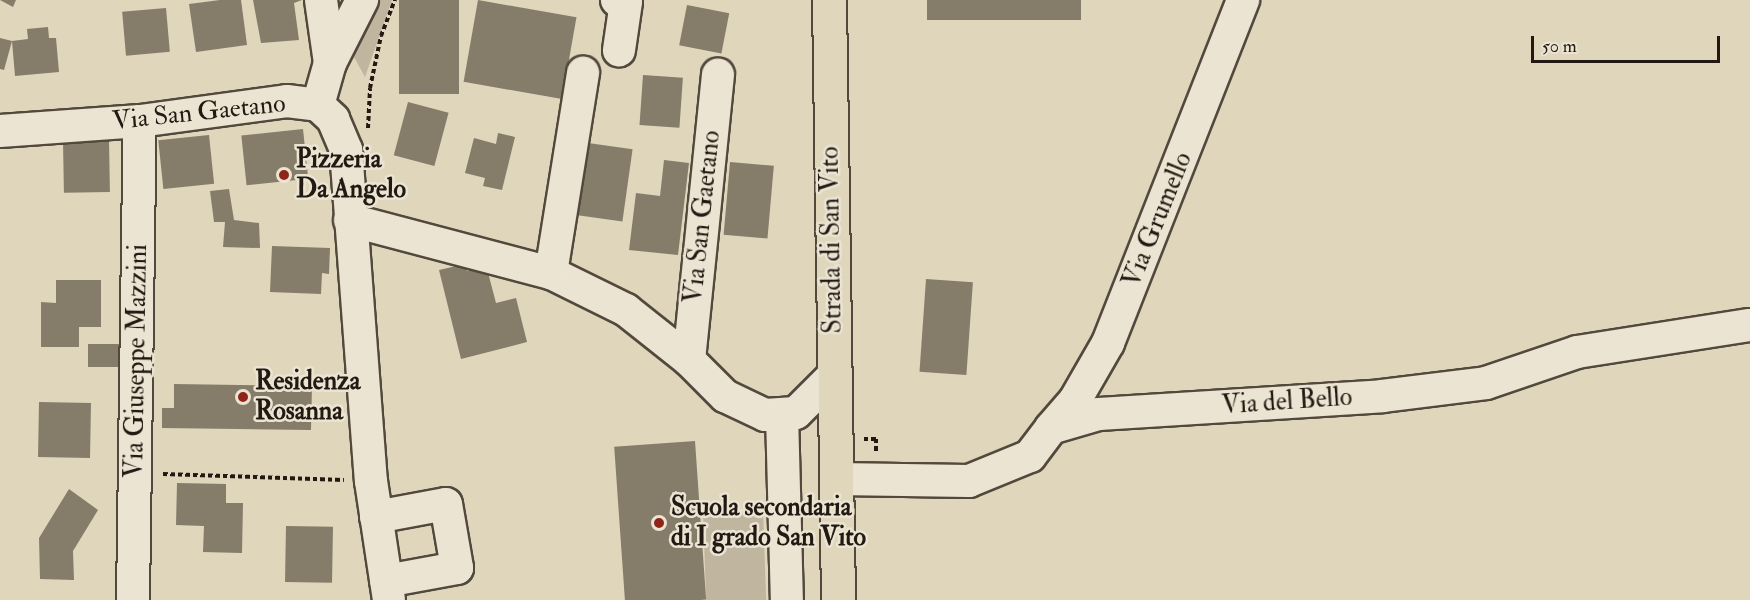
<!DOCTYPE html>
<html>
<head>
<meta charset="utf-8">
<style>
  body { margin:0 }
  #map { position:relative; width:1750px; height:600px; overflow:hidden; background:#e0d6bc; font-family:"IM FELL Double Pica",serif }
  div>[style] { position:absolute }
  [style*='--x'] { left:calc(var(--x)*1px); top:calc(var(--y)*1px); width:calc(var(--w)*1px); rotate:calc(var(--a)*1deg) }
  .green>* { inset:0; background:#c0b69f; transform-origin:0 0 }
  .building>* { inset:0; background:#857c6a; transform-origin:0 0 }
  .path>* { height:4px; margin-top:-2px; transform-origin:0; background:repeating-linear-gradient(90deg,#221a12 0 4.5px,transparent 0 7.5px) }
  .roads { filter:drop-shadow(2px 0 #52493c) drop-shadow(-2px 0 #52493c) drop-shadow(0 2px #52493c) drop-shadow(0 -2px #52493c) }
  .minor>* { height:32px; margin:-16px; padding:0 16px; transform-origin:16px; border-radius:16px; background:#ebe4d3 }
  .major>* { height:33px; margin:-16.5px; padding:0 16.5px; transform-origin:16.5px; border-radius:16.5px; background:#e0d6bc }
  .dots>* { width:16px; height:16px; translate:-50% -50%; box-sizing:border-box; border:3px solid #ebe4d3; border-radius:50% }
  span { translate:-50% -50%; white-space:nowrap; text-align:center; line-height:1.15; -webkit-text-stroke:5px #ebe4d3; paint-order:stroke }
  .street-label { font-size:26px; color:#221a12 }
  .poi-label { font-size:26px; color:#221a12; font-weight:700 }
  .left { translate:0 -50%; text-align:left }
  .scale { position:absolute; left:1531px; top:36px; width:189px; height:27px; box-sizing:border-box; border:3px solid #221a12; border-top:0; padding-left:8px; font-size:18px; line-height:21px; white-space:nowrap; color:#221a12; -webkit-text-stroke:4px #ebe4d3; paint-order:stroke }
</style>
</head>
<body>
<div id="map">
  <div class="green">
    <div style="clip-path:polygon(381px 0,392px 0,365px 77px,354px 57px,354px 48px)"></div>
    <div style="left:763px;top:510px;width:90px;height:60px;rotate:88deg"></div>
  </div>
  <div class="building">
    <div style="clip-path:polygon(0 0,16px 0,13px 7px)"></div>
    <div style="clip-path:polygon(220px 0,241px 0,247px 45px,196px 52px,189px 4px)"></div>
    <div style="clip-path:polygon(253px 0,302px 0,294px 3px,299px 40px,261px 43px)"></div>
    <div style="left:399px;top:0;width:60px;height:94px"></div>
    <div style="left:478px;top:0;width:100px;height:83px;rotate:10deg"></div>
    <div style="left:927px;top:0;width:154px;height:20px"></div>
    <div style="left:687px;top:5px;width:43px;height:41px;rotate:11deg"></div>
    <div style="left:166px;top:8px;width:44px;height:44px;rotate:85deg"></div>
    <div style="clip-path:polygon(48px 27px,49px 38px,56px 38px,59px 72px,15px 76px,12px 41px,28px 39px,27px 29px)"></div>
    <div style="clip-path:polygon(0 38px,12px 41px,4px 70px,0 69px)"></div>
    <div style="left:643px;top:75px;width:40px;height:50px;rotate:4deg"></div>
    <div style="left:408px;top:102px;width:42px;height:55px;rotate:15deg"></div>
    <div style="left:303px;top:129px;width:50px;height:62px;rotate:84deg"></div>
    <div style="clip-path:polygon(498px 133px,515px 137px,502px 190px,483px 186px,485px 178px,465px 173px,474px 138px,496px 144px)"></div>
    <div style="left:209px;top:135px;width:49px;height:51px;rotate:84deg"></div>
    <div style="left:109px;top:140px;width:52px;height:46px;rotate:89deg"></div>
    <div style="left:588px;top:143px;width:45px;height:73px;rotate:8deg"></div>
    <div style="clip-path:polygon(664px 160px,689px 163px,678px 255px,629px 250px,636px 193px,660px 196px)"></div>
    <div style="left:730px;top:162px;width:44px;height:73px;rotate:5deg"></div>
    <div style="clip-path:polygon(229px 189px,234px 220px,259px 223px,260px 248px,223px 247px,225px 222px,214px 222px,210px 191px)"></div>
    <div style="clip-path:polygon(272px 246px,330px 248px,329px 274px,322px 273px,321px 294px,270px 292px)"></div>
    <div style="clip-path:polygon(465px 264px,467px 271px,486px 265px,496px 303px,516px 298px,527px 342px,461px 359px,439px 270px)"></div>
    <div style="left:926px;top:279px;width:47px;height:93px;rotate:4deg"></div>
    <div style="clip-path:polygon(56px 280px,101px 280px,101px 327px,79px 327px,79px 347px,41px 347px,41px 302px,56px 303px)"></div>
    <div style="left:88px;top:344px;width:31px;height:23px"></div>
    <div style="clip-path:polygon(174px 384px,312px 386px,311px 430px,162px 428px,162px 408px,174px 408px)"></div>
    <div style="left:39px;top:402px;width:52px;height:55px;rotate:1deg"></div>
    <div style="left:695px;top:441px;width:159px;height:81px;rotate:86deg"></div>
    <div style="clip-path:polygon(177px 483px,226px 484px,226px 503px,243px 503px,242px 553px,203px 552px,204px 526px,176px 525px)"></div>
    <div style="clip-path:polygon(69px 489px,98px 510px,73px 551px,74px 580px,40px 579px,39px 538px)"></div>
    <div style="left:286px;top:526px;width:47px;height:56px;rotate:1deg"></div>
  </div>
  <div class="path">
    <div style="--x:368;--y:128;--w:40;--a:-87.1"></div>
    <div style="--x:370;--y:88;--w:53;--a:-78.1"></div>
    <div style="--x:381;--y:36;--w:39;--a:-69"></div>
    <div style="--x:864;--y:439;--w:12;--a:0"></div>
    <div style="--x:876;--y:439;--w:14;--a:90"></div>
    <div style="--x:163;--y:474;--w:181;--a:1.9"></div>
  </div>
  <div class="roads">
    <div class="minor">
      <div style="--x:321;--y:0;--w:64;--a:81.9"></div>
      <div style="--x:617;--y:0;--w:9;--a:13"></div>
      <div style="--x:626;--y:2;--w:49;--a:98.3"></div>
      <div style="--x:318;--y:105;--w:44;--a:-74.1"></div>
      <div style="--x:330;--y:63;--w:71;--a:-63.1"></div>
      <div style="--x:0;--y:131;--w:140;--a:-4.1"></div>
      <div style="--x:140;--y:121;--w:148;--a:-7.7"></div>
      <div style="--x:287;--y:101;--w:31;--a:7"></div>
      <div style="--x:318;--y:105;--w:21;--a:43"></div>
      <div style="--x:333;--y:119;--w:34;--a:67"></div>
      <div style="--x:346;--y:150;--w:332;--a:85.7"></div>
      <div style="--x:371;--y:481;--w:120;--a:81.4"></div>
      <div style="--x:350;--y:220;--w:208;--a:14.8"></div>
      <div style="--x:551;--y:273;--w:84;--a:26.3"></div>
      <div style="--x:626;--y:310;--w:80;--a:38.4"></div>
      <div style="--x:689;--y:360;--w:51;--a:45"></div>
      <div style="--x:725;--y:396;--w:44;--a:25.4"></div>
      <div style="--x:765;--y:415;--w:31;--a:-4"></div>
      <div style="--x:796;--y:413;--w:52;--a:-45"></div>
      <div style="--x:551;--y:273;--w:203;--a:-80.9"></div>
      <div style="--x:689;--y:360;--w:287;--a:-84.2"></div>
      <div style="--x:782;--y:414;--w:186;--a:88.5"></div>
      <div style="--x:1051;--y:428;--w:35;--a:-49"></div>
      <div style="--x:1074;--y:402;--w:68;--a:-60"></div>
      <div style="--x:1108;--y:343;--w:369;--a:-68.5"></div>
      <div style="--x:837;--y:479;--w:132;--a:0.9"></div>
      <div style="--x:969;--y:481;--w:66;--a:-22.3"></div>
      <div style="--x:1030;--y:456;--w:35;--a:-53"></div>
      <div style="--x:1051;--y:428;--w:50;--a:-16.3"></div>
      <div style="--x:1099;--y:414;--w:284;--a:-3.6"></div>
      <div style="--x:1382;--y:396;--w:105;--a:-7.1"></div>
      <div style="--x:1486;--y:383;--w:96;--a:-18.8"></div>
      <div style="--x:1577;--y:352;--w:175;--a:-8.9"></div>
      <div style="--x:376;--y:517;--w:71;--a:-10.5"></div>
      <div style="--x:446;--y:504;--w:65;--a:80.2"></div>
      <div style="--x:457;--y:568;--w:72;--a:169.6"></div>
      <div style="--x:133;--y:600;--w:479;--a:-89.2"></div>
    </div>
    <div class="major">
      <div style="--x:829;--y:0;--w:600;--a:89.14"></div>
    </div>
  </div>
  <div class="dots">
    <div style="left:284px;top:175px;background:#8f2418"></div>
    <div style="left:243px;top:397px;background:#8f2418"></div>
    <div style="left:659px;top:523px;background:#8f2418"></div>
  </div>
  <div class="street-label">
    <span style="left:199px;top:113px;rotate:-6deg">Via San Gaetano</span>
    <span style="left:703px;top:217px;rotate:-84deg">Via San Gaetano</span>
    <span style="left:1158px;top:220px;rotate:-68deg">Via Grumello</span>
    <span style="left:832px;top:240px;rotate:-91deg">Strada di San Vito</span>
    <span style="left:137px;top:361px;rotate:-89deg">Via Giuseppe Mazzini</span>
    <span style="left:1287px;top:402px;rotate:-4deg">Via del Bello</span>
  </div>
  <div class="poi-label">
    <span class="left" style="left:296px;top:175px">Pizzeria<br>Da Angelo</span>
    <span class="left" style="left:255px;top:397px">Residenza<br>Rosanna</span>
    <span class="left" style="left:671px;top:523px">Scuola secondaria<br>di I grado San Vito</span>
  </div>
  <div class="scale">50 m</div>
</div>
</body>
</html>
